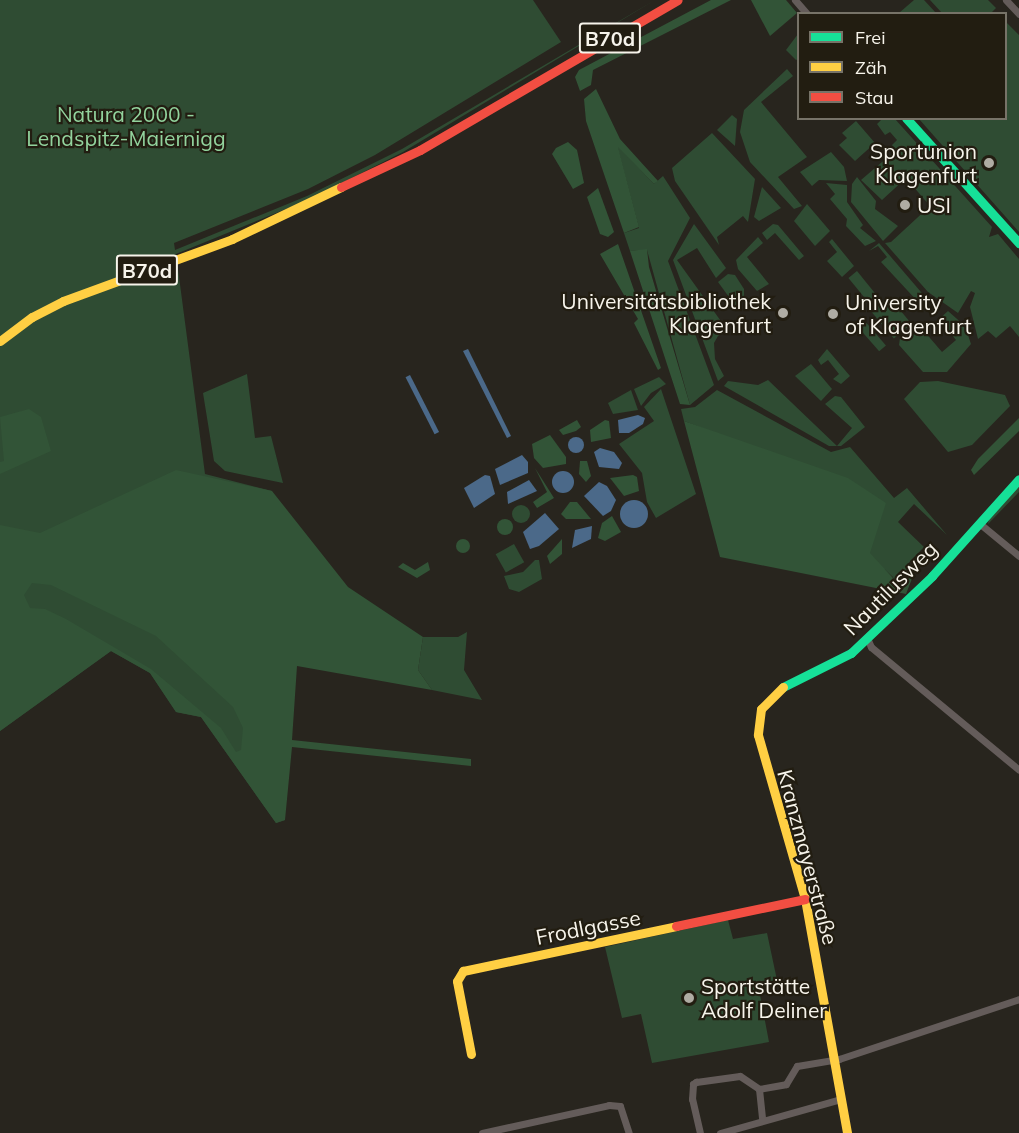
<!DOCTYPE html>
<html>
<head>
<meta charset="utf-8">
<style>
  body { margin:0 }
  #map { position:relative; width:1019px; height:1133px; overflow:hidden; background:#28251e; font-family:Mulish,sans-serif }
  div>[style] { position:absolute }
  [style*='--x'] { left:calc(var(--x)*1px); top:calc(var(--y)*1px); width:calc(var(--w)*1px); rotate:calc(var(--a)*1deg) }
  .green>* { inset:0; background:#2f4c33; transform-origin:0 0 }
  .round { border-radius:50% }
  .forest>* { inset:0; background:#325437 }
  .water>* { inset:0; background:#4b6989; transform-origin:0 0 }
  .street>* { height:7px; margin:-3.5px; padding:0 3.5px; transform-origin:3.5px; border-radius:3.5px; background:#645c5a }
  .fast>* { height:9px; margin:-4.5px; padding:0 4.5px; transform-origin:4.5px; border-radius:4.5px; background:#16e098 }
  .slow>* { height:9px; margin:-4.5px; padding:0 4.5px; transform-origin:4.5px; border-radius:4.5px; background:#ffcf43 }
  .jam>* { height:9px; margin:-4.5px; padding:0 4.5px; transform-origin:4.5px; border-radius:4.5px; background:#f24e42 }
  .dots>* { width:16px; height:16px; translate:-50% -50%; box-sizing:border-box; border:3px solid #221d11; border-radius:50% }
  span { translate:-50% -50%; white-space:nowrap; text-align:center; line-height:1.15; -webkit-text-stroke:4.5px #221d11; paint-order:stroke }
  .shield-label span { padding:2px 4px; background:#221d11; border:2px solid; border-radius:4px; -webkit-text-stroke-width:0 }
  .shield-label { font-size:20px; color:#f7f4eb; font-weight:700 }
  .park-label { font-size:21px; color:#92d39d }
  .poi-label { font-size:21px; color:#f7f4eb }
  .right { translate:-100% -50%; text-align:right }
  .left { translate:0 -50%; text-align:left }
  .street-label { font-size:21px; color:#f7f4eb }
  .legend { position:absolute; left:797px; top:12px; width:210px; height:108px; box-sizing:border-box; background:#221d11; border:2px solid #777368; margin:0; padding:8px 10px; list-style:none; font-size:18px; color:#f7f4eb }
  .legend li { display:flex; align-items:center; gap:12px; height:30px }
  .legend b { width:30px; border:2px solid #777368 }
</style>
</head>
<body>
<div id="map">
  <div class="green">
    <div style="clip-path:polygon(0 0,533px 0,561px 42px,375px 155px,308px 189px,174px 243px,175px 250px,307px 196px,402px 149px,655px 0,403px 152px,308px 200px,176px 254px,205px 474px,272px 491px,285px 820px,276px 823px,201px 717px,176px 712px,150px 673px,111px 651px,0 731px)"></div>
    <div style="clip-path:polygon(914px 0,924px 0,936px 13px,899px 13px)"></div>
    <div style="clip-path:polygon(930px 0,988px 0,996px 8px,991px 13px,942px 13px)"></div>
    <div style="clip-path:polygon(1006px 22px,1019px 35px,1019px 232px,919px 119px,1006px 118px)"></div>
    <div style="clip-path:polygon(798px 34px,798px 59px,796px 60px,786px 50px)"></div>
    <div style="clip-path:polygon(787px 69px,793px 76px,761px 102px,807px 157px,778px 177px,802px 206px,794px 209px,750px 162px,740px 132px,744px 110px)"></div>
    <div style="clip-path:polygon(732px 115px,737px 119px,735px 146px,717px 130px)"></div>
    <div style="clip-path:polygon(882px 119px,895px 119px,992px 227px,989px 237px,998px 234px,1019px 259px,1019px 337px,1010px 326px,996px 338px,988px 331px,978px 339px,970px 307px,975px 293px,971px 291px,958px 313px,928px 292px,885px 243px,891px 242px,930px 206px,906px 178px,882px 200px,861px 180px,896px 150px,892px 145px,897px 140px,890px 132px,885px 135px,877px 124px)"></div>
    <div style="clip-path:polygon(856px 121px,875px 143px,855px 161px,839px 145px,847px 138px,842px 133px)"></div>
    <div style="clip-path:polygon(712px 133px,755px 179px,748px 222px,743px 216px,717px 237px,719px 245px,675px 181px,672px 168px)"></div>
    <div style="clip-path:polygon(617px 145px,654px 184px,663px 176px,690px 218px,668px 261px,714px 385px,690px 405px,647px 250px,630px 251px,624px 233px,639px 228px)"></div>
    <div style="clip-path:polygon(831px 152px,844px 167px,847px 181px,819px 180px,812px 186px,800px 172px)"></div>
    <div style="clip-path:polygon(857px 177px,876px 201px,875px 209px,898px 226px,883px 241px,851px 202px,852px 184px)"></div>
    <div style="clip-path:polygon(826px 183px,847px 185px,847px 202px,863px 225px,860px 228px,876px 241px,865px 246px,846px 226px,847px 219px,830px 199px,835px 194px)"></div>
    <div style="clip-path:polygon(762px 187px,781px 208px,759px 221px,754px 217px)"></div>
    <div style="clip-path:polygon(807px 204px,830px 231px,815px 246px,794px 221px)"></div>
    <div style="clip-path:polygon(694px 224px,726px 268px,716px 278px,697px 248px,677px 260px,728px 331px,718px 336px,714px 343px,715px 359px,724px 376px,718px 381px,673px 260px)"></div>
    <div style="clip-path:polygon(773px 224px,778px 225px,804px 256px,799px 260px,775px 233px,767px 240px,762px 233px)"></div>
    <div style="clip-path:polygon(758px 237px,763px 243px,747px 257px,769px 284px,757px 291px,738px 269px,736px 260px)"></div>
    <div style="clip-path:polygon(832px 239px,854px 266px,842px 277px,827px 261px,837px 252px,829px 242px)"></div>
    <div style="clip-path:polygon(879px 243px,927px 299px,920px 304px,881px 262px,887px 257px,878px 246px,869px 251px)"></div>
    <div style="left:857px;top:271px;width:35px;height:11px;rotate:51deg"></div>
    <div style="clip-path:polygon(728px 274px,735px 275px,744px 289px,744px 299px,737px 308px,718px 282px)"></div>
    <div style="left:889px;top:297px;width:35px;height:23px;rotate:50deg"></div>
    <div style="clip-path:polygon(948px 311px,965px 326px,971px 344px,947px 372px,923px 372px,899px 345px,900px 338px,918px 324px,942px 352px,956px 340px,939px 319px)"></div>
    <div style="left:863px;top:319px;width:35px;height:9px;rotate:49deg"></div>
    <div style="clip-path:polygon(827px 349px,850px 376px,841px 384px,833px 379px,839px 374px,828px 360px,821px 365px,818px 360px)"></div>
    <div style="clip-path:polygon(811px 364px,832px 389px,821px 401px,795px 376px)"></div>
    <div style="clip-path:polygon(247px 374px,255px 438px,271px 436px,283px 483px,225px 471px,214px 461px,203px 393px)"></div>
    <div style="clip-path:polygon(659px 377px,666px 384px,651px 393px,641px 406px,634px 389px)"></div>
    <div style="clip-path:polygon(768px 380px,837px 446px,852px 428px,825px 404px,835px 396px,841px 397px,865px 427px,841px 446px,829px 446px,724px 386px,728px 381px,758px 385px)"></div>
    <div style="clip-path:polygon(938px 381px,1005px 395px,1010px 406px,972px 445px,948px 452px,904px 399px,920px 382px)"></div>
    <div style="clip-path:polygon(661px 389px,696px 494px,656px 518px,647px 502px,642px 473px,619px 444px,654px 421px,644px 407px)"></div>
    <div style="clip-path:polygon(631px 390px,638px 410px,613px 414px,608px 403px)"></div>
    <div style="clip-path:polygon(717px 390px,831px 452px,850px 447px,894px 498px,907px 488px,947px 535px,914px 504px,898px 522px,924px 547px,894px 578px,752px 447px,684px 421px,681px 409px,695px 407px)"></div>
    <div style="clip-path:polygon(1019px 486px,1019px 492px,988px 524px,989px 519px)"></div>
    <div class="round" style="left:512px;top:505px;width:18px;height:18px"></div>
    <div style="left:514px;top:544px;width:21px;height:21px;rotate:61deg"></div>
    <div style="clip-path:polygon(535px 560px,539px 560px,542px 579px,519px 592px,509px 589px,504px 576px,523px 572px)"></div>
    <div style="clip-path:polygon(467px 632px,464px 670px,482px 700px,432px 690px,418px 670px,423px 637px,458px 637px)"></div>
    <div style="clip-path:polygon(728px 920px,733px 939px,767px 933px,777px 980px,758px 984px,769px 1042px,652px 1063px,641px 1014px,622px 1018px,605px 947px)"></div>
  </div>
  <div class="forest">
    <div style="clip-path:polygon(711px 0,731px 0,593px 70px,591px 85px,580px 91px,575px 77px,579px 70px)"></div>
    <div style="clip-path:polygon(751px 0,786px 0,797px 13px,770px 36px)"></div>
    <div style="clip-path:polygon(596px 89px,620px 139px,658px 181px,654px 184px,618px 147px,639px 227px,624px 233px,586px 121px,584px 99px)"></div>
    <div style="clip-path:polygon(568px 142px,577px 150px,584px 183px,573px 189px,552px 154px,556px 148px)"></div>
    <div style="clip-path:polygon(598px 188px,614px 232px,608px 237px,600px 234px,587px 197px)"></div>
    <div style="clip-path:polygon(618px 244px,661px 368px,658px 370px,634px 323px,638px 319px,600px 254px)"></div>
    <div style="clip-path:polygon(647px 249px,649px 267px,690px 405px,680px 404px,630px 251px)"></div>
    <div style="clip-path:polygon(29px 409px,41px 417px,51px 451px,0 474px,0 462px,4px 461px,0 417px)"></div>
    <div style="clip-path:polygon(1019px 418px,1019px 431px,974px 475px,971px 470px,978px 459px)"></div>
    <div style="clip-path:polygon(577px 420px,581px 427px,576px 431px,563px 435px,559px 430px)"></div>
    <div style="clip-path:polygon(605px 420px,609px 421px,611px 438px,591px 442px,590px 430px)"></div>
    <div style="clip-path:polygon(684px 421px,848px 478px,886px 503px,870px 553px,893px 578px,906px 565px,913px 576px,906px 594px,720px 557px)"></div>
    <div style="clip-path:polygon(550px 435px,566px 457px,566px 464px,543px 468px,534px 458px,532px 444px)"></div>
    <div style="clip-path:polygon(580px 461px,587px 461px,591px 476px,586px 482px,579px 474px)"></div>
    <div style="clip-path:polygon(535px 468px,554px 498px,537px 508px,533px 502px,547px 492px)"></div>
    <div style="clip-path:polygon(evenodd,176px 470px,272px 491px,348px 587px,423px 637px,418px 670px,432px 690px,297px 666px,292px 740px,471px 759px,471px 766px,292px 747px,285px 820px,276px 823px,201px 717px,176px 712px,150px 673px,111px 651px,0 731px,0 525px,40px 533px,176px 470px,32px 583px,51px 585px,156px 636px,233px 707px,243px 728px,241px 750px,236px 752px,221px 728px,151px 669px,66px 619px,45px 609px,30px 608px,24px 595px,32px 583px)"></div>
    <div style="clip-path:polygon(633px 475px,637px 477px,639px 491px,624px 496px,610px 478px)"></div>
    <div style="clip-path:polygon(570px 502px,577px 502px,591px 519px,566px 519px,561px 514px)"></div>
    <div style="clip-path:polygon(612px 516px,621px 532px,605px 541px,598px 538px,602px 523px)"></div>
    <div class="round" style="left:497px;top:519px;width:16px;height:16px"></div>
    <div style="clip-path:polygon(562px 539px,562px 554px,550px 564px,547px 556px)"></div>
    <div class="round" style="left:456px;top:539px;width:14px;height:14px"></div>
    <div style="clip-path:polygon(428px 562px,430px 570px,417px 578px,398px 567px,403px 563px,415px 570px)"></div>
  </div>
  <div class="water">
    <div style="clip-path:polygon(468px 349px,511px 436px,507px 438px,463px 351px)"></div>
    <div style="left:410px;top:375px;width:64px;height:5px;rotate:63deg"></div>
    <div style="clip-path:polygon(638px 415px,645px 418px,643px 424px,629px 433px,619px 433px,618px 420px)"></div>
    <div class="round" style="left:568px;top:437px;width:16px;height:16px"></div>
    <div style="clip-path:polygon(600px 448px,614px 452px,622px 463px,619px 469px,599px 467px,594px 452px)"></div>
    <div style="clip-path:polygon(522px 455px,528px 462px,528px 473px,500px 485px,495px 469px)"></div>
    <div class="round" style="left:552px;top:471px;width:22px;height:22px"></div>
    <div style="clip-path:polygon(485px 475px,490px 476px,495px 494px,474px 508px,464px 488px)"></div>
    <div style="clip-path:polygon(529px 480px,537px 491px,508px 504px,507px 492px)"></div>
    <div style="clip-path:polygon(599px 482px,607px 486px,616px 500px,611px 511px,603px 516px,584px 496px)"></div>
    <div class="round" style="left:620px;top:500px;width:28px;height:28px"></div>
    <div style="clip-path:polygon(545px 513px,559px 529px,539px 546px,530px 549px,523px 532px)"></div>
    <div style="clip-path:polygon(592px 526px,591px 539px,572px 548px,575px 530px)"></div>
  </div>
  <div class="street">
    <div style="--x:795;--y:0;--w:18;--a:49"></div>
    <div style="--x:1006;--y:0;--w:19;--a:47"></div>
    <div style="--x:979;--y:523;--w:52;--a:39.5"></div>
    <div style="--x:867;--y:638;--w:10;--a:66"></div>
    <div style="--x:871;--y:647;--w:192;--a:39.7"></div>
    <div style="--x:759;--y:1089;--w:31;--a:84"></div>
    <div style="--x:482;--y:1133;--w:130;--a:-12.4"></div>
    <div style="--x:609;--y:1105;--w:11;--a:5"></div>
    <div style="--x:620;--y:1106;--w:28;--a:72"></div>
    <div style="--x:700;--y:1133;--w:35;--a:-103"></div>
    <div style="--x:692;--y:1099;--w:15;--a:-86"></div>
    <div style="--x:693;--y:1084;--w:4;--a:-34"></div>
    <div style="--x:696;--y:1082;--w:44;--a:-7.8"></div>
    <div style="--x:740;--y:1076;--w:23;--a:34"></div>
    <div style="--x:759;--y:1089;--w:27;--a:-10"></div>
    <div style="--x:786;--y:1084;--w:21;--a:-59"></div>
    <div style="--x:797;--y:1066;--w:43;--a:-9.5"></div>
    <div style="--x:839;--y:1059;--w:190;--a:-18.4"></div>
    <div style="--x:720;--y:1133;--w:126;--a:-15.7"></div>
  </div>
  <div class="fast">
    <div style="--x:906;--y:118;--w:169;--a:47.9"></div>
    <div style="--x:783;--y:687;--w:76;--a:-26.6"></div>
    <div style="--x:851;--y:653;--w:112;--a:-43.5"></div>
    <div style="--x:932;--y:576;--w:130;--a:-48.1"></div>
  </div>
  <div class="slow">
    <div style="--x:0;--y:341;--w:40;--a:-37"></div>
    <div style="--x:32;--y:317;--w:35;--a:-27"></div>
    <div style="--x:63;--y:301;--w:180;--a:-20.1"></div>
    <div style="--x:232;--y:239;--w:121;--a:-25.5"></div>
    <div style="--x:783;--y:687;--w:31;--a:135"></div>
    <div style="--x:761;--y:709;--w:26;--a:97"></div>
    <div style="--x:758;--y:735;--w:171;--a:74"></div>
    <div style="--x:805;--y:899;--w:238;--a:79.8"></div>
    <div style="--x:471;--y:1054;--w:74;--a:-100.9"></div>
    <div style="--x:457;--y:981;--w:12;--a:-59"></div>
    <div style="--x:463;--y:971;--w:218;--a:-11.9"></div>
  </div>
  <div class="jam">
    <div style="--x:341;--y:187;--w:87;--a:-25.1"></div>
    <div style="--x:420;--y:150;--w:298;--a:-30.2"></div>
    <div style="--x:676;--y:926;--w:132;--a:-11.8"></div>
  </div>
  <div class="dots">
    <div style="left:989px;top:163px;background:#afaca3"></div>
    <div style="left:905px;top:205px;background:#afaca3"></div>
    <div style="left:783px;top:313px;background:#afaca3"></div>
    <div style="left:833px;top:314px;background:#afaca3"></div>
    <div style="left:689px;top:998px;background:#afaca3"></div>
  </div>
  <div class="shield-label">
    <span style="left:610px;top:38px">B70d</span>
    <span style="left:147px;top:270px">B70d</span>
  </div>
  <div class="park-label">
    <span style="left:126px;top:126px">Natura 2000 -<br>Lendspitz-Maiernigg</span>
  </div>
  <div class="poi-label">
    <span class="right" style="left:977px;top:163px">Sportunion<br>Klagenfurt</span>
    <span class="left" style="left:917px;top:205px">USI</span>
    <span class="right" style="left:771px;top:313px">Universitätsbibliothek<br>Klagenfurt</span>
    <span class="left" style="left:845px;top:314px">University<br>of Klagenfurt</span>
    <span class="left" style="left:701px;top:998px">Sportstätte<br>Adolf Deliner</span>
  </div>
  <div class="street-label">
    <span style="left:890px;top:588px;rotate:-45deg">Nautilusweg</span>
    <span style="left:808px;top:857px;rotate:75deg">Kranzmayerstraße</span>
    <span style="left:588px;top:927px;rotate:-11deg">Frodlgasse</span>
  </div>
  <ul class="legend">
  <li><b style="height:8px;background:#16e098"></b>Frei</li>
  <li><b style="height:8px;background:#ffcf43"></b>Zäh</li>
  <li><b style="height:8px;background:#f24e42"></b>Stau</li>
  </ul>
</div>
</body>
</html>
